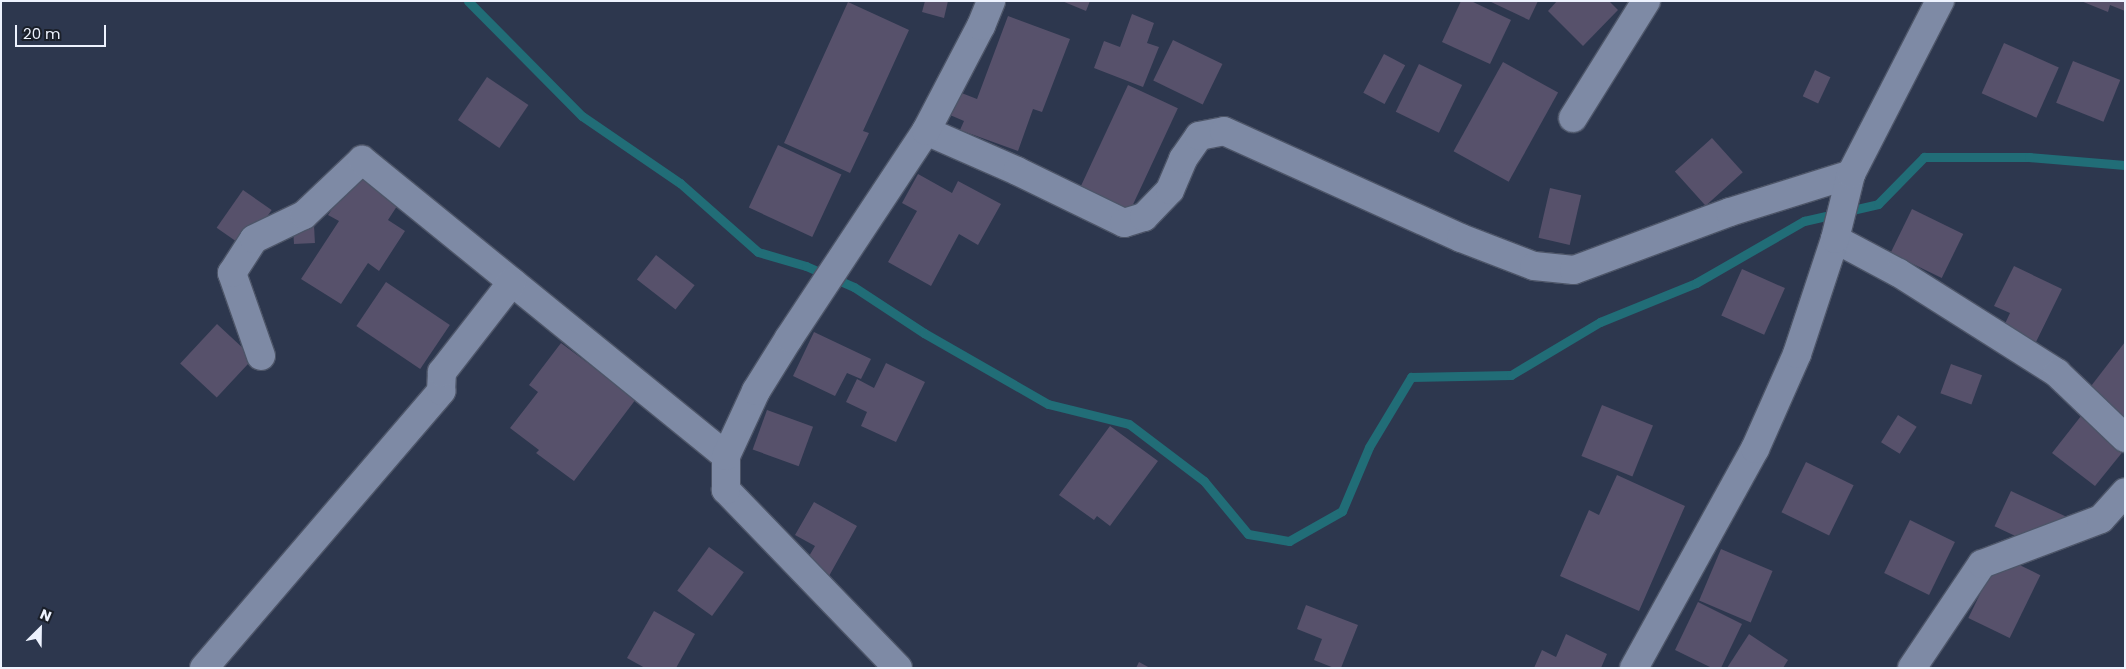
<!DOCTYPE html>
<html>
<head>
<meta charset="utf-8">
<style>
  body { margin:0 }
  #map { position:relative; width:2126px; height:669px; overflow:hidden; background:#2d374e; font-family:Poppins,sans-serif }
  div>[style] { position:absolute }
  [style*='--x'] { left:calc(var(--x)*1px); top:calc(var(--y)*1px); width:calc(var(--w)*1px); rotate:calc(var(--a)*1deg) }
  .stream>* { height:9px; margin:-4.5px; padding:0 4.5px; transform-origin:4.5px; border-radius:4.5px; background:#216d77 }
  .building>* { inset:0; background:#57516b; transform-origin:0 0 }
  .roads { filter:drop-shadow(1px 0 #4d5568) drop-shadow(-1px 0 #4d5568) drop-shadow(0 1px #4d5568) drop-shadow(0 -1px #4d5568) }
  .street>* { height:28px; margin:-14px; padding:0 14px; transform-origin:14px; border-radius:14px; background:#7e8aa5 }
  span { translate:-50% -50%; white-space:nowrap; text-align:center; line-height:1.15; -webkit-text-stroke:5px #1a1f29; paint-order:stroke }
  .frame { position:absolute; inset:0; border:2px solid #edf2fe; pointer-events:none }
  .north { position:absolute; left:15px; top:604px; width:50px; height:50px; -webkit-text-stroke:4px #1a1f29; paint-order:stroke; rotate:23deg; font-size:14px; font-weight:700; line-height:20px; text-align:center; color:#edf2fe }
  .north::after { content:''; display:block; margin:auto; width:18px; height:22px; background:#edf2fe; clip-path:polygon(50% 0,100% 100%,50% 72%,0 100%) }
  .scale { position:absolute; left:15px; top:25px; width:91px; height:22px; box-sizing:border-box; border:2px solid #edf2fe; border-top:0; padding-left:6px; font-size:15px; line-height:18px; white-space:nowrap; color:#edf2fe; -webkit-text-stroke:4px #1a1f29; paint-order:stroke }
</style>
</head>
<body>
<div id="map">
  <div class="stream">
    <div style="--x:468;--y:1;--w:162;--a:45.3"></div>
    <div style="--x:582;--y:116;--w:119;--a:34.4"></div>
    <div style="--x:680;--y:183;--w:104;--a:41.5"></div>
    <div style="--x:758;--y:252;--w:50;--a:16.3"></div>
    <div style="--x:806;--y:266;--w:52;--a:23.6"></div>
    <div style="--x:854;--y:287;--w:84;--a:33.3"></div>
    <div style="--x:924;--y:333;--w:143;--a:29.8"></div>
    <div style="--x:1048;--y:404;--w:83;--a:13.9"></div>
    <div style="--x:1129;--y:424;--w:94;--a:37.2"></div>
    <div style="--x:1204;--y:481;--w:69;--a:50.3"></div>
    <div style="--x:1248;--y:534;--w:42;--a:9.7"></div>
    <div style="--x:1289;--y:541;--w:61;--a:-29.5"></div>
    <div style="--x:1342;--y:511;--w:69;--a:-67.1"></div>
    <div style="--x:1369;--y:447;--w:82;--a:-59"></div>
    <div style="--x:1411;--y:377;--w:100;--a:-1.1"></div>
    <div style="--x:1511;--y:375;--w:104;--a:-30.8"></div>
    <div style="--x:1600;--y:322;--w:104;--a:-22.1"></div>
    <div style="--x:1696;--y:283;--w:125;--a:-29.9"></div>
    <div style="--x:1804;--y:221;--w:76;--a:-12.9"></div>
    <div style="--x:1878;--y:204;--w:66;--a:-45.6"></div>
    <div style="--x:1924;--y:157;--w:105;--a:0"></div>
    <div style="--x:2029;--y:157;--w:96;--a:4.8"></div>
  </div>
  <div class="building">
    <div style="clip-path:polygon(925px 1px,948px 1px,944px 18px,922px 12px)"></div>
    <div style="clip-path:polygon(1062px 1px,1090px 1px,1086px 11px)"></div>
    <div style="clip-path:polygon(1461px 1px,1471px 1px,1511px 20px,1490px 64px,1442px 42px)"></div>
    <div style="clip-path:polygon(1489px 1px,1538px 1px,1529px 20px)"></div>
    <div style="clip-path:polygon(1557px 1px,1609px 1px,1618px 10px,1583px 46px,1548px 11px)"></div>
    <div style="clip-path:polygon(2081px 1px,2125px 1px,2125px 11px,2110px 5px,2108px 12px)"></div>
    <div style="clip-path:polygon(848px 2px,909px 30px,863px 131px,869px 133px,850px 173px,784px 143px)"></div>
    <div style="clip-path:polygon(1132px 14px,1154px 23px,1147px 43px,1159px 47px,1143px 87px,1094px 68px,1104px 41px,1120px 47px)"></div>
    <div style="clip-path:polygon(1008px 16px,1070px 39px,1042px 112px,1033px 109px,1018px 151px,960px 130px,964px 121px,950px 115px,959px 92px,977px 99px)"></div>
    <div style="left:1173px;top:40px;width:55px;height:45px;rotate:26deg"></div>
    <div style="left:2004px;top:43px;width:60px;height:55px;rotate:24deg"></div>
    <div style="left:1384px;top:54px;width:24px;height:44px;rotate:28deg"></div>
    <div style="left:2073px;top:61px;width:51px;height:45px;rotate:22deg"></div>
    <div style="left:1503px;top:62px;width:63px;height:102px;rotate:29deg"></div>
    <div style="left:1419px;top:64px;width:48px;height:53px;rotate:26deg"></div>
    <div style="left:1815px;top:70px;width:17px;height:29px;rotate:25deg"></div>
    <div style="left:487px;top:77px;width:50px;height:52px;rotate:34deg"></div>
    <div style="left:1128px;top:85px;width:55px;height:121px;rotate:25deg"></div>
    <div style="left:1712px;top:138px;width:46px;height:50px;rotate:48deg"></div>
    <div style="left:778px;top:145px;width:70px;height:69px;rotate:25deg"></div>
    <div style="clip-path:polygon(355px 174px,399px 203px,388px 220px,405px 231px,379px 271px,368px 263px,341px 304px,301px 279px,339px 221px,328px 215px)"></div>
    <div style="clip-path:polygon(918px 174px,952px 193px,958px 181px,1001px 204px,978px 245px,959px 234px,931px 286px,888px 262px,917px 211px,902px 203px)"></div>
    <div style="left:1550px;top:188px;width:32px;height:51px;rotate:13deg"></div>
    <div style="left:243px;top:190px;width:35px;height:46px;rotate:35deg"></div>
    <div style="left:1912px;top:209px;width:57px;height:49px;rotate:26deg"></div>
    <div style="left:314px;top:225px;width:18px;height:21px;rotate:87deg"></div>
    <div style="left:656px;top:255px;width:49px;height:31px;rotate:38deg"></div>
    <div style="clip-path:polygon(2014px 266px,2062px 289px,2035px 344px,2003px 328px,2010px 313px,1994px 306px)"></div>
    <div style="left:1742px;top:269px;width:47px;height:51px;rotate:24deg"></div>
    <div style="left:386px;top:282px;width:77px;height:53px;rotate:34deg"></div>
    <div style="left:217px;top:324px;width:50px;height:54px;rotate:43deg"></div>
    <div style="clip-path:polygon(814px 332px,871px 359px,861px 379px,847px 373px,835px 396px,793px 376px)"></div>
    <div style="clip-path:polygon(2125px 342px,2125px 418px,2088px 390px)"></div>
    <div style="clip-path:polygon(561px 343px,636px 399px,574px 481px,536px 453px,539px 450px,510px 428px,538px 392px,529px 385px)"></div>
    <div style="clip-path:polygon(886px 363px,925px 382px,896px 442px,861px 426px,867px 412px,846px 402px,857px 379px,874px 388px)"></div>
    <div style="left:1951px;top:364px;width:33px;height:31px;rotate:20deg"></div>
    <div style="clip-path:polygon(2092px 402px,2125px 449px,2095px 486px,2052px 453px)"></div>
    <div style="left:1602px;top:405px;width:55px;height:55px;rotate:22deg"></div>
    <div style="left:767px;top:410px;width:49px;height:42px;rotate:20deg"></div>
    <div style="left:1898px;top:415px;width:22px;height:32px;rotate:32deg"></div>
    <div style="clip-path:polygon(1110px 426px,1158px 461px,1110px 526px,1097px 516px,1094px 520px,1059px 495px)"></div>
    <div style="left:1806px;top:462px;width:53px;height:56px;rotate:26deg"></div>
    <div style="clip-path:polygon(1617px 475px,1685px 506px,1639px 611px,1560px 576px,1589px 510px,1599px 515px)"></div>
    <div style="left:2011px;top:491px;width:60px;height:39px;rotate:25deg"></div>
    <div style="clip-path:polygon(814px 502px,857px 526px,829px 576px,805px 563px,815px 546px,795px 535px)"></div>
    <div style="left:1910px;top:520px;width:50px;height:59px;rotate:26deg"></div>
    <div style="left:709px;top:547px;width:43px;height:54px;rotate:36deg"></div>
    <div style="left:1721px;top:549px;width:56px;height:56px;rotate:23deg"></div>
    <div style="left:1999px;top:555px;width:46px;height:70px;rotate:26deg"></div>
    <div style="clip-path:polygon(1698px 602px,1742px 624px,1721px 668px,1712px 668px,1675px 650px)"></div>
    <div style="clip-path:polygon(1306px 605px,1358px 625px,1341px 668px,1334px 668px,1314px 660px,1322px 639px,1297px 629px)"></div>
    <div style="clip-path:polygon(654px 611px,695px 634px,676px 668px,645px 668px,627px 658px)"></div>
    <div style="clip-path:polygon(1566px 634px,1607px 654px,1601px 668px,1534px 668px,1542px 650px,1556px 657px)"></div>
    <div style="clip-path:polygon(1749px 634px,1788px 660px,1783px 668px,1727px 668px)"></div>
    <div style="clip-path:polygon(1139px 662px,1150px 668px,1136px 668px)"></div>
  </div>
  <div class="roads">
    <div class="street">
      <div style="--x:1573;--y:118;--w:138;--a:-58"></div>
      <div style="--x:926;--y:131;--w:99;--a:23.7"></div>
      <div style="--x:1017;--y:171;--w:119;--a:25.9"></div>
      <div style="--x:1124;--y:223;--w:21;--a:-17"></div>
      <div style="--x:1144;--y:217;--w:37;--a:-46"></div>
      <div style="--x:1170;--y:190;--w:34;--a:-67"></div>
      <div style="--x:1183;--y:159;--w:28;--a:-55"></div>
      <div style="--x:1199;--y:136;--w:25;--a:-11"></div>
      <div style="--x:1224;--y:131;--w:260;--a:24.3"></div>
      <div style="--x:1461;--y:238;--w:78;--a:21"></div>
      <div style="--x:1534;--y:266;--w:40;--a:5.7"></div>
      <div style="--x:1574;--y:270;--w:166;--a:-20.4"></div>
      <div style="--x:1730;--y:212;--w:127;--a:-17.4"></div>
      <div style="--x:1835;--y:239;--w:72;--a:28"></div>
      <div style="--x:1899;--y:273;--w:187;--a:32.3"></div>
      <div style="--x:2057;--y:373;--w:94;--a:43.7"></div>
      <div style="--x:261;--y:356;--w:88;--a:-109.3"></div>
      <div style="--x:232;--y:273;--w:40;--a:-57.1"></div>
      <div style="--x:254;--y:239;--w:55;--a:-25.6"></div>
      <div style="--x:304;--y:215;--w:80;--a:-43.5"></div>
      <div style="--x:362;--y:160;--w:469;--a:39.1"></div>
      <div style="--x:204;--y:668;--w:365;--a:-49.4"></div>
      <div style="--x:441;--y:391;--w:19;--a:-87"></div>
      <div style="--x:442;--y:372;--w:114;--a:-52.1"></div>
      <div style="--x:898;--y:668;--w:248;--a:-134"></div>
      <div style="--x:726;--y:490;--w:34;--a:-90"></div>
      <div style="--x:726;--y:456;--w:72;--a:-65.2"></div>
      <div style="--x:756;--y:391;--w:62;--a:-58.1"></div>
      <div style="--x:789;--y:338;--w:248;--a:-56.5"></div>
      <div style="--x:926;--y:131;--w:119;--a:-62.4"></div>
      <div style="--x:981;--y:26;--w:27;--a:-68"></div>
      <div style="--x:1634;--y:668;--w:250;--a:-61.1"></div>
      <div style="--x:1755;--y:449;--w:104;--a:-66.1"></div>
      <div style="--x:1797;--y:354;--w:121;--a:-71.7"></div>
      <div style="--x:1835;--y:239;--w:67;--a:-76.2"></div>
      <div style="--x:1851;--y:174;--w:195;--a:-62.8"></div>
      <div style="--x:1912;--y:668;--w:125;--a:-56.1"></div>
      <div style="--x:1982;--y:564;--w:127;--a:-20.7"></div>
      <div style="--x:2101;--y:519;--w:36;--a:-48"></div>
    </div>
  </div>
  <div class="frame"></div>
  <div class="north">N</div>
  <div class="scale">20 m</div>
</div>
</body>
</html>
